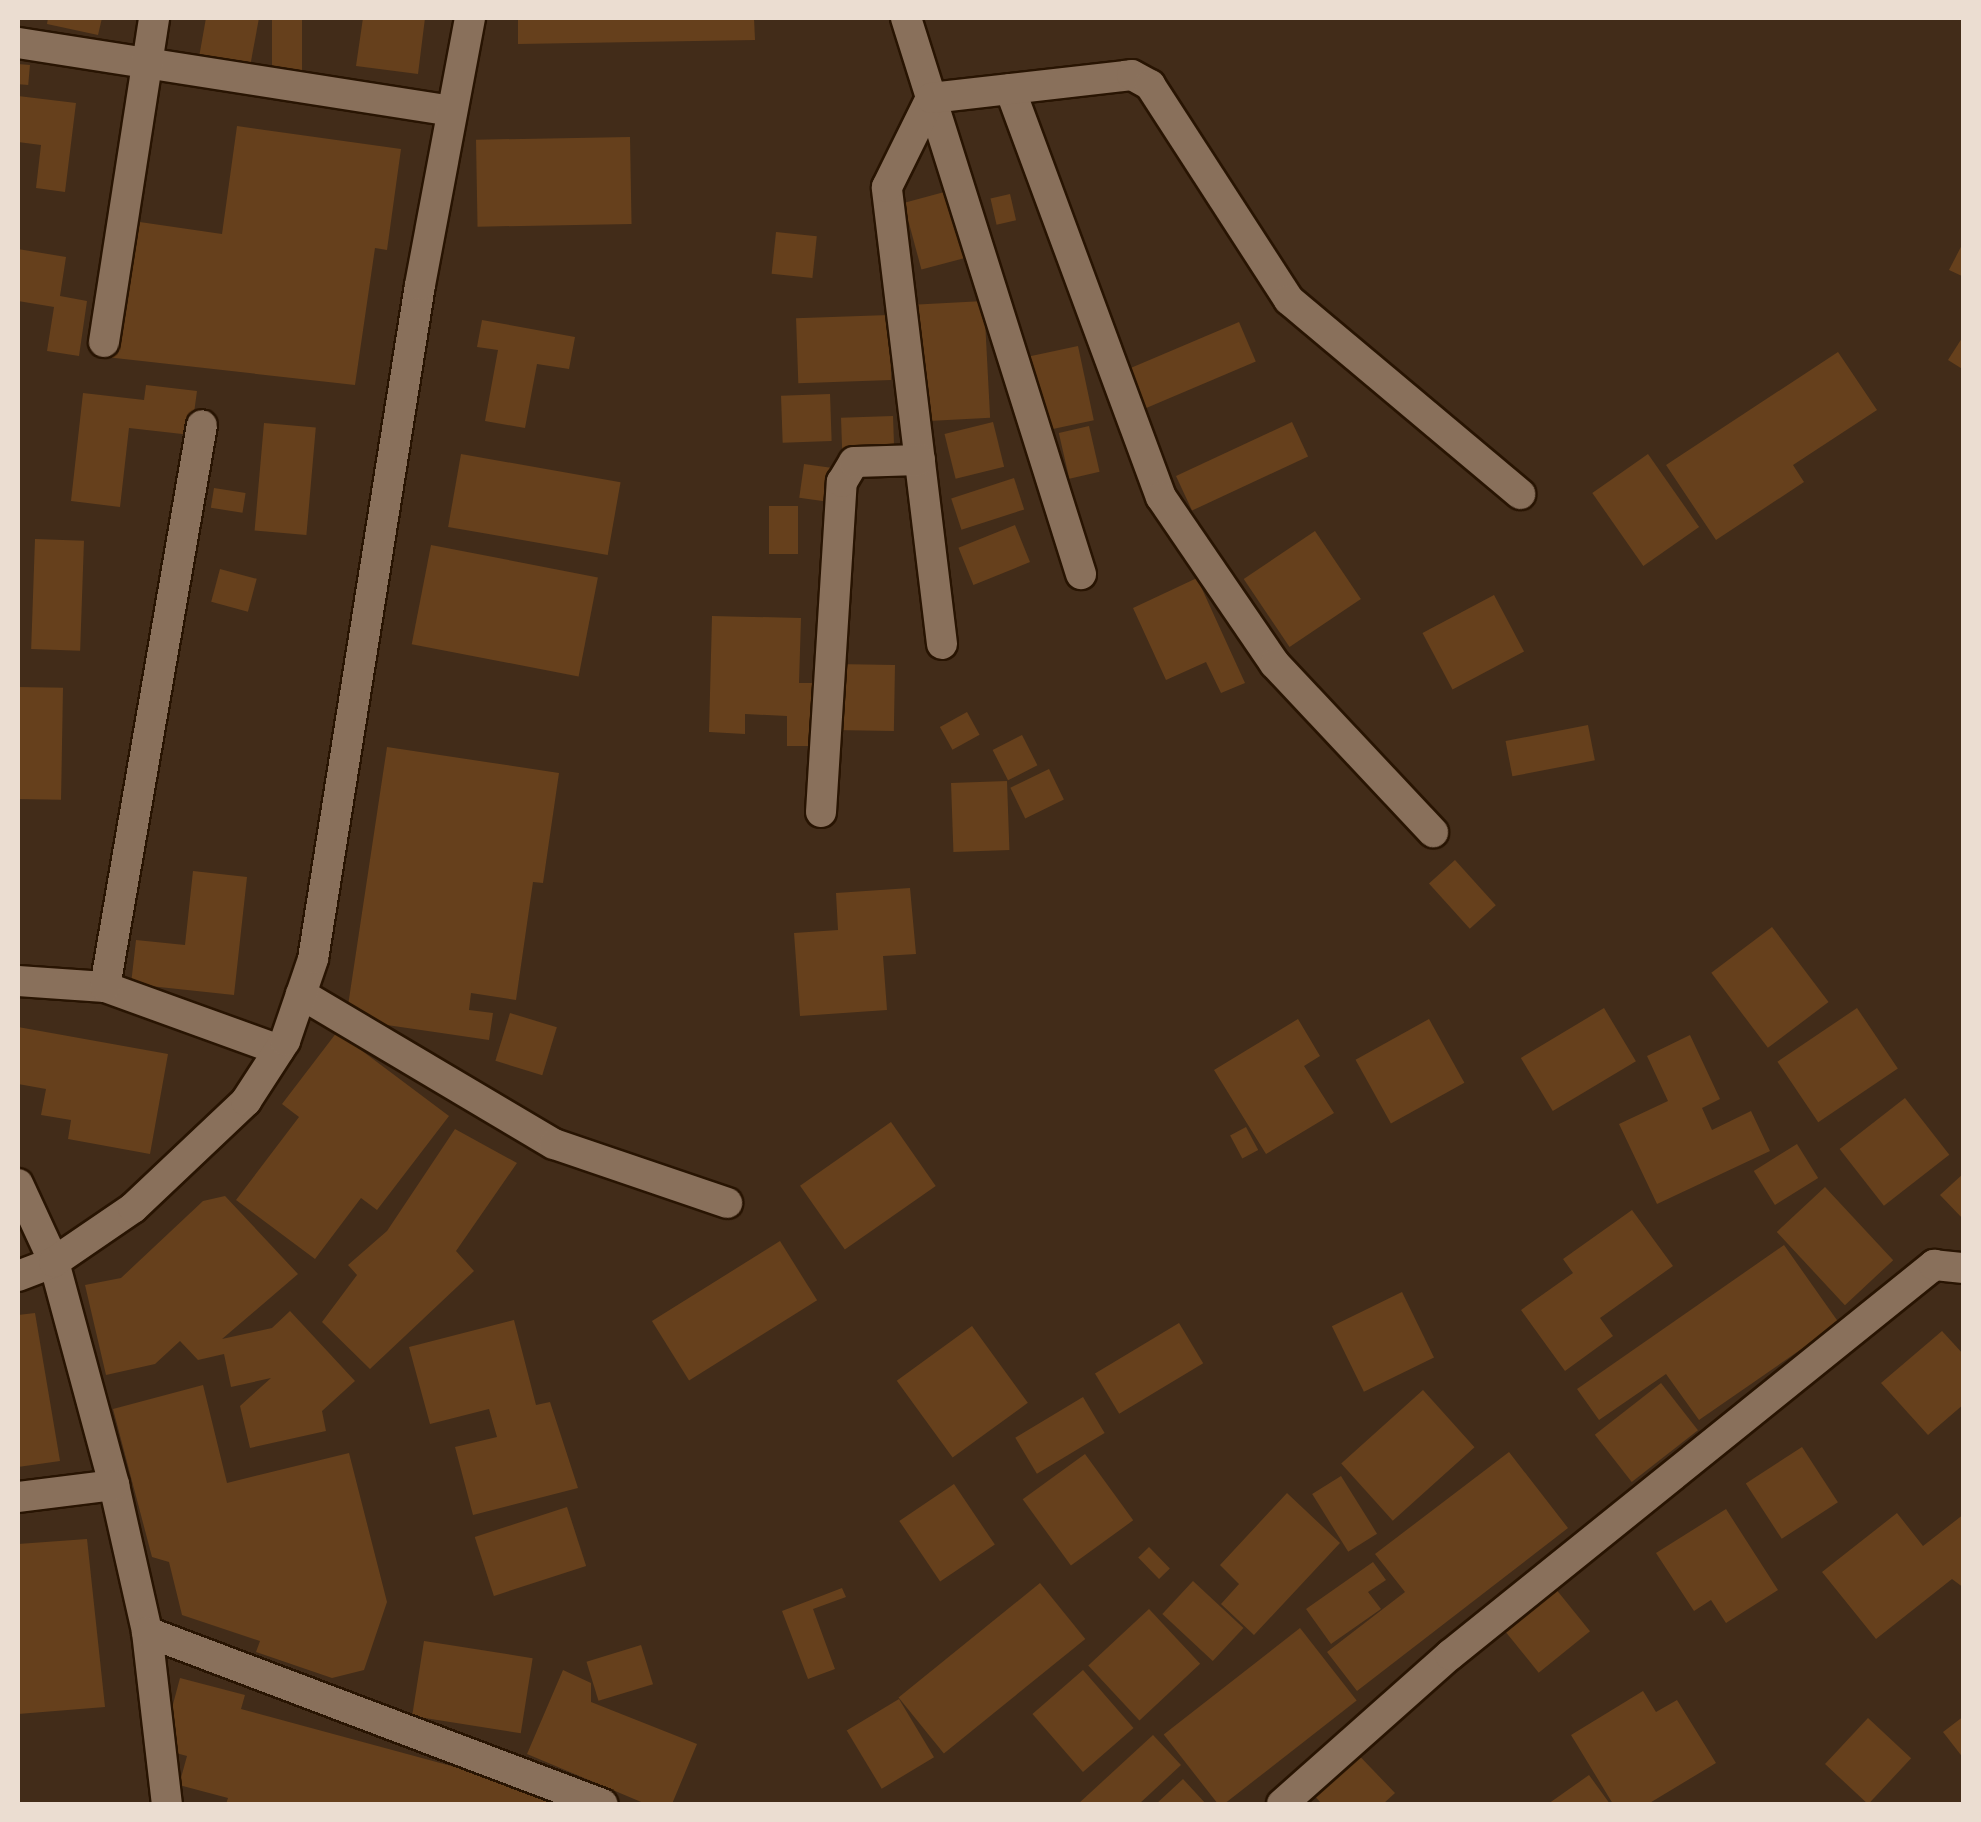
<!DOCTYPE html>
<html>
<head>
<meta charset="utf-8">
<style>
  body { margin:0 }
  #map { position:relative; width:1981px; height:1822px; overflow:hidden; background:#422c19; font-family:Commissioner,sans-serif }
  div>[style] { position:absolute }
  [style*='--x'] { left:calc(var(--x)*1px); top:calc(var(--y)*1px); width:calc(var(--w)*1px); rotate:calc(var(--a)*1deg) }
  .building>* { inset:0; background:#66401c; transform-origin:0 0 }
  .roads { filter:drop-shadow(2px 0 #281402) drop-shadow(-2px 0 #281402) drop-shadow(0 2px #281402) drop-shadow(0 -2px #281402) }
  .minor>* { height:30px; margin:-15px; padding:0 15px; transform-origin:15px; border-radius:15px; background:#89705b }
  span { translate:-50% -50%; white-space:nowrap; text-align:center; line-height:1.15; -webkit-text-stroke:9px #422c19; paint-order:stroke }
  .frame { position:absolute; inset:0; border:20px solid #ebddd1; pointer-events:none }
</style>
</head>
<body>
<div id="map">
  <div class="building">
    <div style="clip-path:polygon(48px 18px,102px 18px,98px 35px,47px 24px)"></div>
    <div style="clip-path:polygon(206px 18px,259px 18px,249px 72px,198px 63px)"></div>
    <div style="left:272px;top:18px;width:30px;height:52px"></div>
    <div style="clip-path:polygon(363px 18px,425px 18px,418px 74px,356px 66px)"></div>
    <div style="clip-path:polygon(518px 18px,754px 18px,755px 40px,518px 44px)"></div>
    <div style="left:18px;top:64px;width:12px;height:20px;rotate:5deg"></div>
    <div style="clip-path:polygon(18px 96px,76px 103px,65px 192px,36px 188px,41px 145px,18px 142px)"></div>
    <div style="clip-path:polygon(237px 126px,401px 149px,387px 250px,375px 248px,355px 385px,106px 357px,126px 220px,222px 234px)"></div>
    <div style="left:630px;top:137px;width:87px;height:154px;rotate:89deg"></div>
    <div style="left:948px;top:191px;width:69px;height:46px;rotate:75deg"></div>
    <div style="left:1010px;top:194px;width:27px;height:20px;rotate:77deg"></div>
    <div style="left:776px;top:232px;width:41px;height:42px;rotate:6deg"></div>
    <div style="clip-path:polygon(1964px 241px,1964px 277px,1949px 270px)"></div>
    <div style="clip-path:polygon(18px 249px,66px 257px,60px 296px,87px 301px,79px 356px,47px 351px,54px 307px,18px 301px)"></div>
    <div style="left:984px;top:301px;width:117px;height:66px;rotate:87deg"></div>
    <div style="left:889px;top:315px;width:65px;height:93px;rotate:88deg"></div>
    <div style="clip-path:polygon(482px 320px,575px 337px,569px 369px,537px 364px,525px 428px,485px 421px,498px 350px,477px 347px)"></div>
    <div style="left:1239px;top:322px;width:43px;height:126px;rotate:67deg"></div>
    <div style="clip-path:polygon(1964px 335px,1964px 370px,1948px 360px)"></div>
    <div style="left:1078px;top:346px;width:76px;height:55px;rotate:78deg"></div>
    <div style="clip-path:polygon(1838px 352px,1877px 410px,1793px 465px,1804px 482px,1716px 540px,1666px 465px)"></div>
    <div style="clip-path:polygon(146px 385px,197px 391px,191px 435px,129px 428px,120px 507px,71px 501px,83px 393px,144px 400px)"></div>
    <div style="left:830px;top:394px;width:47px;height:49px;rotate:88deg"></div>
    <div style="left:893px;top:416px;width:33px;height:52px;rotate:88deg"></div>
    <div style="left:993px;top:422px;width:46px;height:50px;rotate:76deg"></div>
    <div style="left:1292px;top:422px;width:38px;height:128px;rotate:65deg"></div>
    <div style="left:264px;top:423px;width:52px;height:108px;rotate:5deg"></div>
    <div style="left:1089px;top:426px;width:47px;height:31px;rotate:77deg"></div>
    <div style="left:461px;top:454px;width:162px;height:74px;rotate:10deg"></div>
    <div style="left:1648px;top:454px;width:89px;height:68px;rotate:55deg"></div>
    <div style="left:804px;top:464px;width:27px;height:34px;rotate:8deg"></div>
    <div style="left:1014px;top:478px;width:33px;height:66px;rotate:72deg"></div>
    <div style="left:214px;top:488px;width:32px;height:20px;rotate:9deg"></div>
    <div style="left:769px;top:506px;width:29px;height:48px"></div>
    <div style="left:1015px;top:525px;width:40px;height:61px;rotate:68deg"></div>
    <div style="left:1315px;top:531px;width:82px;height:86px;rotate:56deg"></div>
    <div style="left:35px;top:539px;width:49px;height:110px;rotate:2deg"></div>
    <div style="left:431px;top:545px;width:170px;height:101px;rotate:11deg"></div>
    <div style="left:220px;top:569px;width:38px;height:34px;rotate:15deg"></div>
    <div style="clip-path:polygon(1197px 578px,1245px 683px,1221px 693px,1206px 662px,1166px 680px,1133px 608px)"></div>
    <div style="left:1494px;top:595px;width:64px;height:81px;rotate:62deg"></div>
    <div style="clip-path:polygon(712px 616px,801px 618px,799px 683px,822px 683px,820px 746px,787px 746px,787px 716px,745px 714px,745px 734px,709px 732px)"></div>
    <div style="left:835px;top:664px;width:60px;height:66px;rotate:1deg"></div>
    <div style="left:18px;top:687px;width:45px;height:112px;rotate:1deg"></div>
    <div style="left:967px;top:712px;width:26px;height:31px;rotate:61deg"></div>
    <div style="left:1588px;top:725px;width:36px;height:84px;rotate:79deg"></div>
    <div style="left:1022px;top:735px;width:34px;height:33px;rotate:63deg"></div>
    <div style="clip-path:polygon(387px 747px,559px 773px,543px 883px,533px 882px,516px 1000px,471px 993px,469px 1010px,493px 1013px,489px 1040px,346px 1019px)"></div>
    <div style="left:1049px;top:769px;width:34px;height:43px;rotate:64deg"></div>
    <div style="left:1007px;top:781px;width:69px;height:56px;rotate:88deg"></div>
    <div style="left:1455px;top:860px;width:61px;height:35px;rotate:48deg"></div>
    <div style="clip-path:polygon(193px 871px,247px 877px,234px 995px,131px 984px,136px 940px,185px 945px)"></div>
    <div style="clip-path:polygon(910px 888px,916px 954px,883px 956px,887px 1010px,800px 1016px,794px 933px,838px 930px,836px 893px)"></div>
    <div style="left:1772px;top:927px;width:94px;height:76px;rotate:53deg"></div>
    <div style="left:1604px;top:1008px;width:62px;height:97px;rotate:59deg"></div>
    <div style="left:1857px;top:1008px;width:73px;height:96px;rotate:56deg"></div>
    <div style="left:510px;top:1013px;width:49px;height:50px;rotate:17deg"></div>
    <div style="clip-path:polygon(1298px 1019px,1320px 1056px,1304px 1066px,1334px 1113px,1266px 1154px,1214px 1070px)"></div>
    <div style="left:1429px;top:1019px;width:73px;height:84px;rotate:61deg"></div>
    <div style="clip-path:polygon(18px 1027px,168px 1054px,150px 1154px,68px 1139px,71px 1120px,41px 1115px,46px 1089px,18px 1084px)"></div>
    <div style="clip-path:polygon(337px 1032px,449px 1116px,377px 1210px,361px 1198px,315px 1259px,236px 1200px,299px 1117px,282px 1104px)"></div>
    <div style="clip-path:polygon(1690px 1035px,1720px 1099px,1702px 1108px,1712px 1130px,1751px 1111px,1770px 1151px,1657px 1204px,1619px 1124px,1668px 1101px,1647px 1056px)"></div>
    <div style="left:1905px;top:1098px;width:72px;height:83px;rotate:52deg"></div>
    <div style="left:891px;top:1122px;width:78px;height:111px;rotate:55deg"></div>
    <div style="left:1246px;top:1127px;width:26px;height:18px;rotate:62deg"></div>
    <div style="clip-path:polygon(455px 1129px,517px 1163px,456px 1251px,474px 1271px,370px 1369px,322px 1322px,357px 1275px,348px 1265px,387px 1231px)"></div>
    <div style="left:1797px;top:1144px;width:40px;height:51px;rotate:58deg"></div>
    <div style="clip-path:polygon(1964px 1173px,1964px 1220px,1940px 1195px)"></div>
    <div style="left:1825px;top:1187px;width:100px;height:66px;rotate:47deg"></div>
    <div style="clip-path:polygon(225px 1196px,298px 1274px,222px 1339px,272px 1328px,290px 1311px,355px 1381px,322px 1411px,326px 1431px,250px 1448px,240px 1406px,271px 1378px,231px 1387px,224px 1354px,198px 1360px,180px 1341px,155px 1364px,106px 1375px,85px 1285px,121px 1278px,203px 1201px)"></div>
    <div style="clip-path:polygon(1632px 1210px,1673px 1266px,1600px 1318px,1613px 1336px,1565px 1371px,1521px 1310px,1573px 1273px,1563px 1259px)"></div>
    <div style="left:780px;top:1241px;width:70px;height:151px;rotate:58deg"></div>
    <div style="clip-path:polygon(1784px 1245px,1839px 1323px,1699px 1420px,1666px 1374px,1599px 1420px,1577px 1389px)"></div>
    <div style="left:1402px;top:1292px;width:73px;height:78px;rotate:64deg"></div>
    <div style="clip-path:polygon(35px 1313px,60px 1461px,18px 1467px,18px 1315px)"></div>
    <div style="clip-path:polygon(514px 1320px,536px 1405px,550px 1402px,578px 1488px,473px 1515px,455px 1447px,497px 1437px,489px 1409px,430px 1424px,409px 1347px)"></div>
    <div style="left:1179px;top:1323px;width:47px;height:98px;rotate:59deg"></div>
    <div style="left:972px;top:1326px;width:95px;height:93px;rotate:54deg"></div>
    <div style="clip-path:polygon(1942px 1331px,1964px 1355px,1964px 1404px,1928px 1435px,1881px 1383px)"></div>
    <div style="left:1661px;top:1383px;width:60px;height:84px;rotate:52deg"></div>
    <div style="clip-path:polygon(203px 1385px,227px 1483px,349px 1453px,387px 1602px,364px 1670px,332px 1678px,256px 1652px,260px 1641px,182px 1615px,169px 1562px,152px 1557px,113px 1409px)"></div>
    <div style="left:1423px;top:1390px;width:77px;height:110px;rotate:48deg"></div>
    <div style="left:1083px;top:1397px;width:42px;height:79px;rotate:59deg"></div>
    <div style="left:1802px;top:1447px;width:66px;height:67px;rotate:57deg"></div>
    <div style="clip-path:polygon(1509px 1452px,1568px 1528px,1357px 1691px,1327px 1652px,1405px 1592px,1375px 1554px)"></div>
    <div style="left:1085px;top:1454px;width:82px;height:77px;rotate:54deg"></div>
    <div style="left:1341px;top:1476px;width:68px;height:34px;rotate:58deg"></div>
    <div style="left:954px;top:1484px;width:73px;height:66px;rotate:56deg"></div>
    <div style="clip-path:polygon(1287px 1493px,1340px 1543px,1254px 1635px,1221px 1604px,1239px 1584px,1220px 1565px)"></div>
    <div style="left:567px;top:1507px;width:62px;height:97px;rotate:72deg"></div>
    <div style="clip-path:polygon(1726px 1509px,1778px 1590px,1726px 1623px,1711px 1600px,1694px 1611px,1656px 1553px)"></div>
    <div style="clip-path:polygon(1897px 1513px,1923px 1546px,1964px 1514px,1964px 1588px,1952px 1579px,1876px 1639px,1822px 1572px)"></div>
    <div style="clip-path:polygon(87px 1539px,105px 1707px,18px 1714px,18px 1544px)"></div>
    <div style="left:1149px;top:1547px;width:30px;height:15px;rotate:46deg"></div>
    <div style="clip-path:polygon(1373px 1562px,1386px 1580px,1368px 1592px,1381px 1609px,1331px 1644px,1306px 1609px)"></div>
    <div style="left:1193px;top:1581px;width:69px;height:45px;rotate:43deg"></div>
    <div style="left:1040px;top:1583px;width:72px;height:182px;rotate:51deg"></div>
    <div style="left:1551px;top:1583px;width:62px;height:66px;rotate:51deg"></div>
    <div style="clip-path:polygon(842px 1588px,846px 1597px,813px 1609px,835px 1669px,808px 1679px,782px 1611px)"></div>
    <div style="left:1149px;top:1609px;width:75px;height:83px;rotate:47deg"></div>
    <div style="left:1300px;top:1628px;width:92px;height:173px;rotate:52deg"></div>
    <div style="left:424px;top:1641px;width:110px;height:76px;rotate:9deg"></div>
    <div style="left:641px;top:1645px;width:41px;height:57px;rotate:73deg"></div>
    <div style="clip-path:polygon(563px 1670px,591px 1683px,591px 1702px,697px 1744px,672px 1804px,646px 1804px,527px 1754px)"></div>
    <div style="left:1083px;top:1670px;width:77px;height:67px;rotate:49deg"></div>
    <div style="clip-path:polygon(180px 1678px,245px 1695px,241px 1709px,573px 1799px,571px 1804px,226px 1804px,228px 1798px,179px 1785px,187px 1756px,161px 1749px)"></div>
    <div style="clip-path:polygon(1643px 1691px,1656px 1712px,1677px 1700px,1716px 1763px,1648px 1804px,1613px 1804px,1571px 1735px)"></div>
    <div style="left:899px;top:1699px;width:68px;height:61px;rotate:59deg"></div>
    <div style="clip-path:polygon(1964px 1716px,1964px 1759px,1943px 1732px)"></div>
    <div style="left:1868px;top:1718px;width:59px;height:63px;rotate:43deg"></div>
    <div style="clip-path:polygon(1153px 1735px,1181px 1765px,1139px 1804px,1078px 1804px)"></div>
    <div style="clip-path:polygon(1349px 1745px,1395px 1793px,1383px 1804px,1322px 1804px,1306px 1787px)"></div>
    <div style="clip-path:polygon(1589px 1775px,1610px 1804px,1548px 1804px)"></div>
    <div style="clip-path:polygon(1183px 1779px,1206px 1804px,1156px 1804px)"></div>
  </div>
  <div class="roads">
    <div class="minor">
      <div style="--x:906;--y:18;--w:583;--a:72.53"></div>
      <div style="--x:18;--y:43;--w:439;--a:8.9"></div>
      <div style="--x:1010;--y:89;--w:435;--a:69.7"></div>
      <div style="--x:1161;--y:497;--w:202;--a:55.7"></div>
      <div style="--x:1275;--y:664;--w:231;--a:46.8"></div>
      <div style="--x:104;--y:342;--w:328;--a:-81.2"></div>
      <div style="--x:942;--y:644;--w:460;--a:-96.9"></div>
      <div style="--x:887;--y:187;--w:99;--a:-63.7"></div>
      <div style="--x:931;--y:98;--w:202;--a:-6.5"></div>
      <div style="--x:1132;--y:75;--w:21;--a:29"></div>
      <div style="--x:1150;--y:85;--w:256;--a:57.1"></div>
      <div style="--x:1289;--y:300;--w:302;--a:40"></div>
      <div style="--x:821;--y:812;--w:331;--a:-86.4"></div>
      <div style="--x:842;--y:482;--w:23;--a:-59"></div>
      <div style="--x:854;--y:462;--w:66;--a:-1.7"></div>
      <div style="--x:18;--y:981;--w:87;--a:3.9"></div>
      <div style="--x:105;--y:987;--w:185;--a:19.9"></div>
      <div style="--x:105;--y:987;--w:570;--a:-80.21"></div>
      <div style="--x:301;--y:994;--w:294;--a:30.7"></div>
      <div style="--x:554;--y:1144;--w:183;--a:18.8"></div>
      <div style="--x:18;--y:1184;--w:86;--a:65.2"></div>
      <div style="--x:54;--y:1262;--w:231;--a:74.9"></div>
      <div style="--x:114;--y:1485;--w:151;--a:77.3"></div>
      <div style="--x:147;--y:1632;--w:173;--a:83.4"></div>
      <div style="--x:18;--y:1276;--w:39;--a:-21"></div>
      <div style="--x:54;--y:1262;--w:96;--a:-34.4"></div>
      <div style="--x:133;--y:1208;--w:156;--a:-43.4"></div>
      <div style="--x:246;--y:1101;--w:72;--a:-57"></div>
      <div style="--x:285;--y:1041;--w:87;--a:-71.1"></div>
      <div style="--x:313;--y:959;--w:682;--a:-80.98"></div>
      <div style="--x:420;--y:285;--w:272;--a:-79.4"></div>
      <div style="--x:18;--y:1497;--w:97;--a:-7.1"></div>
      <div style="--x:147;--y:1632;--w:487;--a:20.7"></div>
      <div style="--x:1282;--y:1804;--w:225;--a:-41.6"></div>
      <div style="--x:1450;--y:1655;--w:622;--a:-38.86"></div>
      <div style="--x:1934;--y:1265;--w:30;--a:6"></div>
    </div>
  </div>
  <div class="frame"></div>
</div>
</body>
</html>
